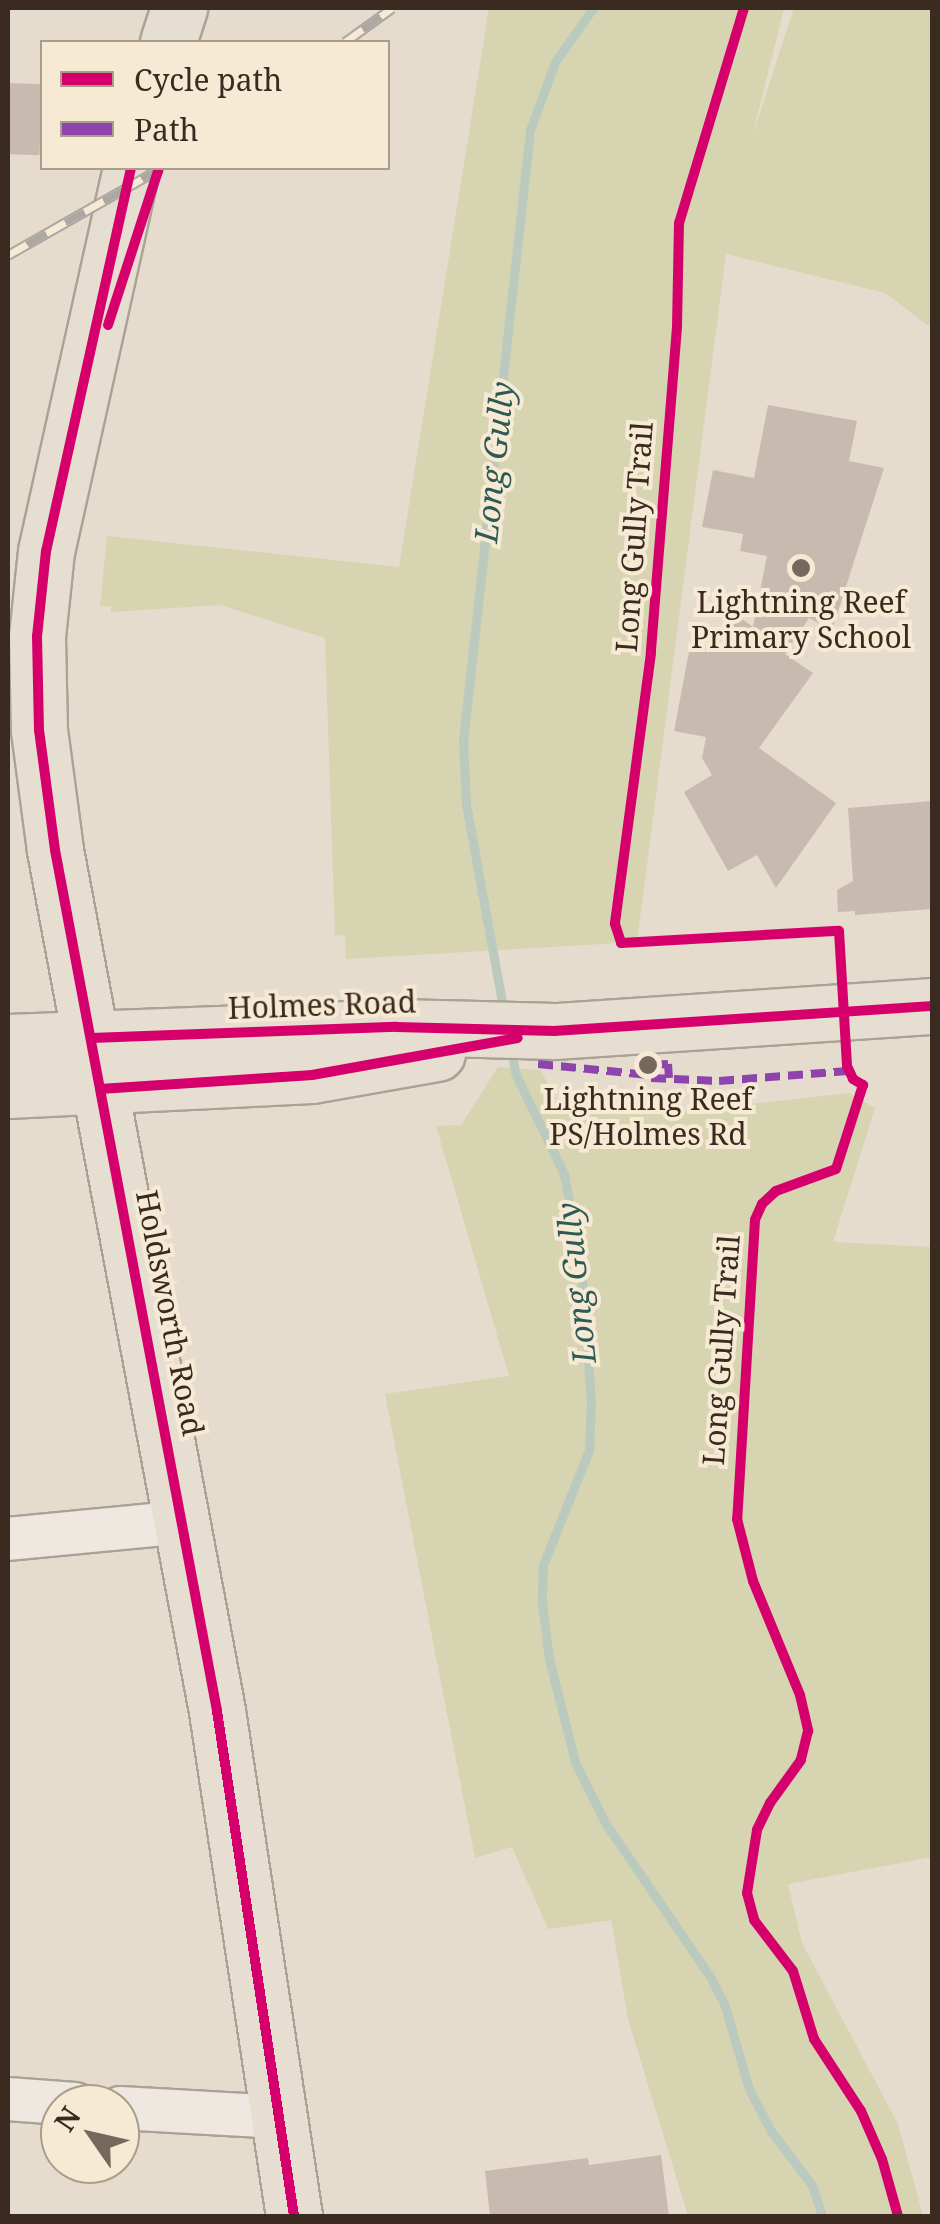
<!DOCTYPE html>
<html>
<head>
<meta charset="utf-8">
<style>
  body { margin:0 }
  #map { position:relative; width:940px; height:2224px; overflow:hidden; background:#e5dcce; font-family:"Noto Serif",serif }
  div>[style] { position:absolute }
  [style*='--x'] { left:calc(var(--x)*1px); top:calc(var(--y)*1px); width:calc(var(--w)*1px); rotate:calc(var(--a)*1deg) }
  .green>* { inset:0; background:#d6d4b1 }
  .stream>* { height:9px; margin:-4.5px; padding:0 4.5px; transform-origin:4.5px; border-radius:4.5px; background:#bacabf }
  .building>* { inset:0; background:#c9baaf; transform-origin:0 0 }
  .roads { filter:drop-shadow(2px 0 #aba297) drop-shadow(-2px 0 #aba297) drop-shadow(0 2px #aba297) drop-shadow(0 -2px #aba297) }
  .minor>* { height:42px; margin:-21px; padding:0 21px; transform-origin:21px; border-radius:21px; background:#eee8e0 }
  .major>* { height:55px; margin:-27.5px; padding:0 27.5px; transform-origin:27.5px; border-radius:27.5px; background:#e5ded1 }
  .rail>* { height:11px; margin-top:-5.5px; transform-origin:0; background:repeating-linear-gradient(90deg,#f6ead5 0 22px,#ada7a1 0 44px); box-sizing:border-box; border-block:2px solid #ada7a1 }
  .quiet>* { height:8px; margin-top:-4px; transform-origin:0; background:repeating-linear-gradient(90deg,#8e44ad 0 15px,transparent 0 23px) }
  .cycleway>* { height:10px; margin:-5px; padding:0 5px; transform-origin:5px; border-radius:5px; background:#d6006c }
  .dots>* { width:28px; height:28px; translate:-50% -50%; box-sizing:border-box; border:5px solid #f6ead5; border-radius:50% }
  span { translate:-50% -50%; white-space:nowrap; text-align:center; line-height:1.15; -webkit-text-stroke:8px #f6ead5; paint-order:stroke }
  .street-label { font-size:30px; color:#3a2a1f }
  .poi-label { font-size:30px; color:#3a2a1f }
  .water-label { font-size:32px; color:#2e5a54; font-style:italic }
  .frame { position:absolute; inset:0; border:10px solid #3a2a1f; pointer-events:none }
  .legend { position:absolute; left:40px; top:40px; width:350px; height:130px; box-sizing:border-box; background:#f6ead5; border:2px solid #ab9d8c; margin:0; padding:12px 18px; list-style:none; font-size:30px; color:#3a2a1f }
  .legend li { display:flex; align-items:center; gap:20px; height:50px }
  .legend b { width:50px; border:2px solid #ab9d8c }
  .north { position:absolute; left:40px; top:2084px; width:100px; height:100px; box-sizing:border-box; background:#f6ead5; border:2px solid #ab9d8c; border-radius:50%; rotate:304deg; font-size:28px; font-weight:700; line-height:40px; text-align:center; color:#3a2a1f }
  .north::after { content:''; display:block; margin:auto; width:35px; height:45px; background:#76685c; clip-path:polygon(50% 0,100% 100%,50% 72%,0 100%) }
</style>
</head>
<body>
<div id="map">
  <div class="green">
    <div style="clip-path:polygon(489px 8px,784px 8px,752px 137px,794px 8px,932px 8px,932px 324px,927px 325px,885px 293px,726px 254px,637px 942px,346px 959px,345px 935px,335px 936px,325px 638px,220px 605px,111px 612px,111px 606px,100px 606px,107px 536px,399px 567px)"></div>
    <div style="clip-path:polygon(498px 1067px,540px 1070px,562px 1108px,681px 1112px,849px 1093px,875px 1108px,833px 1242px,932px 1247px,932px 1857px,788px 1884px,802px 1943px,898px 2124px,923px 2216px,688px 2216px,628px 2019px,611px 1920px,548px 1929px,512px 1847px,475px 1858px,385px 1394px,509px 1376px,436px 1126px,461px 1125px)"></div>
  </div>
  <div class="stream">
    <div style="--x:504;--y:1013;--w:213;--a:-100.3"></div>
    <div style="--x:466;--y:803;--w:62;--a:-92.8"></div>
    <div style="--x:463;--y:741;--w:615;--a:-83.74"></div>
    <div style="--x:530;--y:130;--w:72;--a:-69.8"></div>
    <div style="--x:555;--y:62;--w:66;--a:-54.9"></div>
    <div style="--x:511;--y:1048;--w:27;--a:80"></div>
    <div style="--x:516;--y:1075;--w:110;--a:64.1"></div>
    <div style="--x:564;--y:1174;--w:97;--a:80"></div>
    <div style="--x:581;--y:1270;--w:130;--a:85.6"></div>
    <div style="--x:591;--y:1400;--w:50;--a:92.3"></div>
    <div style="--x:589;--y:1450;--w:124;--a:111.8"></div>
    <div style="--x:543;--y:1565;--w:37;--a:92"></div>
    <div style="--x:542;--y:1602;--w:57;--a:83"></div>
    <div style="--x:549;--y:1659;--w:106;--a:75.8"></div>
    <div style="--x:575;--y:1762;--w:69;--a:63.4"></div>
    <div style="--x:606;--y:1824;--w:186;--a:55.7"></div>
    <div style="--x:711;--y:1978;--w:31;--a:63"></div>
    <div style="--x:725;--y:2006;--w:86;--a:73.9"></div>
    <div style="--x:749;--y:2089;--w:47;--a:62.4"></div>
    <div style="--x:771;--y:2131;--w:68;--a:52.8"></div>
    <div style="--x:812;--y:2185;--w:33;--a:72"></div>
  </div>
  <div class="building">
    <div style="left:8px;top:83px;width:34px;height:71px;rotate:2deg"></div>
    <div style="clip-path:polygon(768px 405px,857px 421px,849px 461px,884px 468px,832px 630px,809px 618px,785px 654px,813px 673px,759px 748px,836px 803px,776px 888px,757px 855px,728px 871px,684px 792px,712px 775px,702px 758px,706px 737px,674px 731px,691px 641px,723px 647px,730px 610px,753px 627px,767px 556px,740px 551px,743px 534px,702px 527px,713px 470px,754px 478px)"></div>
    <div style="clip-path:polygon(932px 801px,932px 909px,855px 915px,855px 911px,838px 912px,837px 890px,853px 881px,848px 808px)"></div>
    <div style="clip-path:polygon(661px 2155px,669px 2216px,490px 2216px,485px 2171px,588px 2158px,589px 2165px)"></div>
  </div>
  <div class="roads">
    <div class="minor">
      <div style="--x:8;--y:1539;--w:177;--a:-5.5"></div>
      <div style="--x:8;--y:2099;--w:67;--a:4.3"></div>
      <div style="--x:120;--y:2108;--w:160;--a:3.2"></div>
    </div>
    <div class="major">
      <div style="--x:168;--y:42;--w:36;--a:-72"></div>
      <div style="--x:131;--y:168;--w:392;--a:102.5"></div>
      <div style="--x:46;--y:551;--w:85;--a:96"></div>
      <div style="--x:37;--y:636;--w:94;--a:88.8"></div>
      <div style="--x:39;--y:730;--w:121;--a:82.4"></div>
      <div style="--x:55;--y:850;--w:876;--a:79.34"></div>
      <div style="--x:217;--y:1711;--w:511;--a:81.33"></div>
      <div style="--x:8;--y:1042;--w:388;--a:-2.2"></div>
      <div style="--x:396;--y:1027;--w:159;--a:1.4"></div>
      <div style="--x:555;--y:1031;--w:378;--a:-3.8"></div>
      <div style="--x:8;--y:1090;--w:304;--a:-2.8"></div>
      <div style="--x:312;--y:1075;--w:127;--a:-10"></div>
    </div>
  </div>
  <div class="rail">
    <div style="--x:345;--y:42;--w:58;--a:-35.9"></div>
    <div style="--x:8;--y:255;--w:176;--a:-29.6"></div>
  </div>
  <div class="quiet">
    <div style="--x:538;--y:1064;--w:111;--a:5.7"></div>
    <div style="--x:669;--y:1078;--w:14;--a:-94"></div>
    <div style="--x:668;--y:1064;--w:20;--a:177"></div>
    <div style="--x:648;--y:1065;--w:13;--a:77"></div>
    <div style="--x:651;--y:1078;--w:68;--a:2.5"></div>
    <div style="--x:719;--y:1081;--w:129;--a:-4.4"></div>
  </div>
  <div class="cycleway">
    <div style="--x:744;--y:8;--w:225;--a:106.8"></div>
    <div style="--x:679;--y:223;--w:104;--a:91.1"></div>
    <div style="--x:677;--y:327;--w:327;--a:94.6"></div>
    <div style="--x:651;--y:653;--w:273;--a:97.6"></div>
    <div style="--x:615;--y:924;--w:20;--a:72"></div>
    <div style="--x:621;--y:943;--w:218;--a:-3.2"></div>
    <div style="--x:839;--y:931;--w:135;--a:86.6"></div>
    <div style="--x:847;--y:1066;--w:14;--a:65"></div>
    <div style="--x:853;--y:1079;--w:12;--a:31"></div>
    <div style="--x:131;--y:168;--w:392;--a:102.5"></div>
    <div style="--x:46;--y:551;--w:85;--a:96"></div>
    <div style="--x:37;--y:636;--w:94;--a:88.8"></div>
    <div style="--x:39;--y:730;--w:121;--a:82.4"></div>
    <div style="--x:55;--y:850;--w:876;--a:79.34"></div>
    <div style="--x:217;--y:1711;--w:511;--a:81.33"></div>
    <div style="--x:108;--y:325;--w:165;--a:-72"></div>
    <div style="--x:91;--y:1038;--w:305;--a:-2.1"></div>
    <div style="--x:396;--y:1027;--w:159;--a:1.4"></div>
    <div style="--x:555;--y:1031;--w:378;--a:-3.8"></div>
    <div style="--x:863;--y:1085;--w:88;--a:107.8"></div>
    <div style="--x:836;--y:1169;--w:64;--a:159.9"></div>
    <div style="--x:776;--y:1191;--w:19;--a:137"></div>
    <div style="--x:762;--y:1204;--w:17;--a:114"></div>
    <div style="--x:755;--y:1220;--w:300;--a:93.4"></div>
    <div style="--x:737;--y:1519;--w:64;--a:75.5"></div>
    <div style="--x:753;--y:1581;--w:123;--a:67.6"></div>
    <div style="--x:800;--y:1695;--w:37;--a:77"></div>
    <div style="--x:808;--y:1731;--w:30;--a:104"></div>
    <div style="--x:801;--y:1760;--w:53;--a:125.8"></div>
    <div style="--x:770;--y:1803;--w:30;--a:116"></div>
    <div style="--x:757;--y:1830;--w:64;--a:99"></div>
    <div style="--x:747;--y:1893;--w:28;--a:75"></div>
    <div style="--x:754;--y:1920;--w:64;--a:52.6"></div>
    <div style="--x:793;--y:1971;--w:71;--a:72.8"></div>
    <div style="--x:814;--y:2039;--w:86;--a:56.9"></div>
    <div style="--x:861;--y:2111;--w:52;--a:66.4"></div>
    <div style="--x:882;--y:2159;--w:59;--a:74.3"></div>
    <div style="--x:101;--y:1089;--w:211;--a:-3.8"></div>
    <div style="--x:312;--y:1075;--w:209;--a:-10.2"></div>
  </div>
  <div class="dots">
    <div style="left:801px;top:568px;background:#76685c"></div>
    <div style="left:648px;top:1065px;background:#76685c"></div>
  </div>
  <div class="street-label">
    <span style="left:634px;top:537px;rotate:-86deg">Long Gully Trail</span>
    <span style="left:322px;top:1005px;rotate:-2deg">Holmes Road</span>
    <span style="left:170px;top:1313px;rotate:79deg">Holdsworth Road</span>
    <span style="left:721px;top:1350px;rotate:-86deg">Long Gully Trail</span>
  </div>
  <div class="poi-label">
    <span style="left:801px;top:619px">Lightning Reef<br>Primary School</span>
    <span style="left:648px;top:1116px">Lightning Reef<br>PS/Holmes Rd</span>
  </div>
  <div class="water-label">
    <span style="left:494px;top:462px;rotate:-84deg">Long Gully</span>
    <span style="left:576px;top:1283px;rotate:-96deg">Long Gully</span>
  </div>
  <div class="frame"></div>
  <ul class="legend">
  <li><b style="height:12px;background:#d6006c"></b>Cycle path</li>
  <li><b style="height:12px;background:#8e44ad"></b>Path</li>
  </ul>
  <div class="north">N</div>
</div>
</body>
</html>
